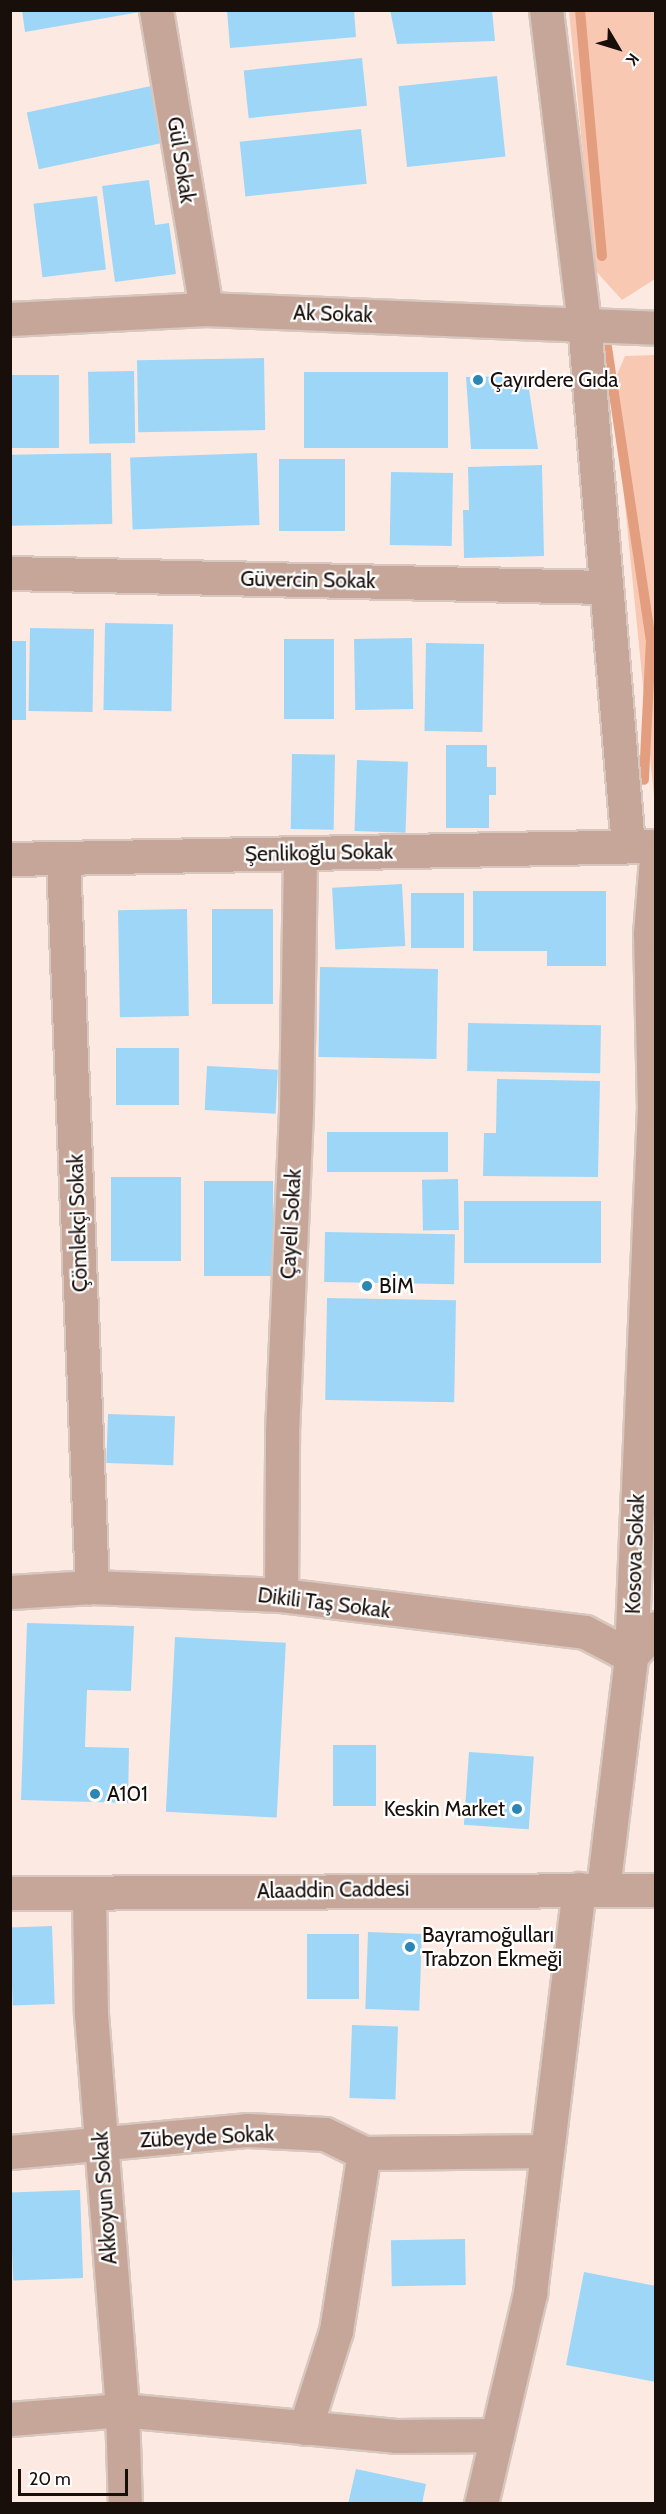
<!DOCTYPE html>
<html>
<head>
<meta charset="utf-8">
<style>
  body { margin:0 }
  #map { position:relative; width:666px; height:2514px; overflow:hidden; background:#fceae2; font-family:Cabin,sans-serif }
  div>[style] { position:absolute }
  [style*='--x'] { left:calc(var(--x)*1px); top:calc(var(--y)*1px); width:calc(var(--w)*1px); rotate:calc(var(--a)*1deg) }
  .green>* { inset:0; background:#f8c8b3 }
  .stream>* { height:10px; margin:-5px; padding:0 5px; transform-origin:5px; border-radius:5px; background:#e39e80 }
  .building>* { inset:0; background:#9ed6f8; transform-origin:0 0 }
  .roads { filter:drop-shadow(2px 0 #d8c7bf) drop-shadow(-2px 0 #d8c7bf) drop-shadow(0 2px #d8c7bf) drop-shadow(0 -2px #d8c7bf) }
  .minor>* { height:33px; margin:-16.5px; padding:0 16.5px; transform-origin:16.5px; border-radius:16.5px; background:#c5a698 }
  .dots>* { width:16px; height:16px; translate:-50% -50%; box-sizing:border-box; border:3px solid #fff; border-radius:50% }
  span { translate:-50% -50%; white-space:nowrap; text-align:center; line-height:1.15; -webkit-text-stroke:4.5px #fff; paint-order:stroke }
  .street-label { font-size:21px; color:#180e0a }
  .poi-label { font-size:21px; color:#180e0a }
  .left { translate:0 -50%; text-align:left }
  .right { translate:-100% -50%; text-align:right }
  .frame { position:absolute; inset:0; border:12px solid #180e0a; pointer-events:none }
  .north { position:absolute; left:588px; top:18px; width:60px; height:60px; -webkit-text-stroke:4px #fff; paint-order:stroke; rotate:128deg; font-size:16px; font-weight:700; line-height:24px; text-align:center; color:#180e0a }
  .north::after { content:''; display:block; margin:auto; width:21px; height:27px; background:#180e0a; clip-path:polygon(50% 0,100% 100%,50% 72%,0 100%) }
  .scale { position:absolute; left:18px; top:2469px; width:110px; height:27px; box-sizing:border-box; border:3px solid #180e0a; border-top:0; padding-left:8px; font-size:18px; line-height:21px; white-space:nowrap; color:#180e0a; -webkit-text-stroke:4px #fff; paint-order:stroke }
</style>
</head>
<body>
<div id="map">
  <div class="green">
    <div style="clip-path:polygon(569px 11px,655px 11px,655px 279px,622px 300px,594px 269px)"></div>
    <div style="clip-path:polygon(655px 355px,656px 355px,655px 806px,613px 384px,625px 356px)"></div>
  </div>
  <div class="stream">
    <div style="--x:580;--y:10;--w:247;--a:84.9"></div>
    <div style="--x:607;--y:347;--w:296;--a:81.5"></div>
    <div style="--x:651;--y:640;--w:140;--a:92.9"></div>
  </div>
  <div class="building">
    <div style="clip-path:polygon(22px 10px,140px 10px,140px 12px,25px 32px)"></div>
    <div style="clip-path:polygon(227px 10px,354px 10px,356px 37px,230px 48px)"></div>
    <div style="clip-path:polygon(390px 10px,492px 10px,495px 41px,397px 44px)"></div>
    <div style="left:362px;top:58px;width:48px;height:119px;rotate:84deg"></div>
    <div style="left:497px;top:76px;width:81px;height:99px;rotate:84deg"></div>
    <div style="left:151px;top:86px;width:58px;height:127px;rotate:78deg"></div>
    <div style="left:361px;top:129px;width:55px;height:122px;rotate:84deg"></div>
    <div style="clip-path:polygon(149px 180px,155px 225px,169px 223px,176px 274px,115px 282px,102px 186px)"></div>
    <div style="left:97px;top:196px;width:74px;height:64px;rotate:83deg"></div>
    <div style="left:264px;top:358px;width:72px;height:127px;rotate:89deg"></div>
    <div style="left:134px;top:371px;width:72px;height:46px;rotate:89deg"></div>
    <div style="left:448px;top:372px;width:76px;height:144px;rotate:90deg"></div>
    <div style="left:10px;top:375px;width:49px;height:73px"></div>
    <div style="clip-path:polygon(527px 376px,538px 449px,471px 449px,466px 377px)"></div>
    <div style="left:111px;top:453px;width:71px;height:101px;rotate:89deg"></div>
    <div style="left:257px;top:453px;width:72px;height:127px;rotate:88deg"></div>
    <div style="left:279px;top:459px;width:66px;height:72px"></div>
    <div style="clip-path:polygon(542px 465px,544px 556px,464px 558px,463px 510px,469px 510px,468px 467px)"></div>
    <div style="left:391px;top:472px;width:62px;height:73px;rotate:1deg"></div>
    <div style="left:105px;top:623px;width:68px;height:87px;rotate:1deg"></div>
    <div style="left:30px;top:628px;width:64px;height:83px;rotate:1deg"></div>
    <div style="left:412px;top:638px;width:71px;height:58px;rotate:89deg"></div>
    <div style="left:284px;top:639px;width:50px;height:80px"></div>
    <div style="left:10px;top:641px;width:16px;height:79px"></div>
    <div style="left:426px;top:643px;width:58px;height:88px;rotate:1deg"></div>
    <div style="clip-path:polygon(446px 745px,487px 745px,487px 767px,496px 767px,496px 795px,489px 795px,489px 828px,446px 828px)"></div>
    <div style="left:292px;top:754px;width:43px;height:75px;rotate:1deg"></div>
    <div style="left:357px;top:760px;width:51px;height:71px;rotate:2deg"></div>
    <div style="left:402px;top:884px;width:62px;height:70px;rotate:87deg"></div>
    <div style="clip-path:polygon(473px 891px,606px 891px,606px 966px,547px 966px,547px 951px,473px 951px)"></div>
    <div style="left:464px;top:893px;width:55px;height:53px;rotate:90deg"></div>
    <div style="left:187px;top:909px;width:107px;height:69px;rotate:89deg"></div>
    <div style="left:273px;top:909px;width:95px;height:61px;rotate:90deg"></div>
    <div style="left:320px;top:967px;width:118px;height:90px;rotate:1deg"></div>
    <div style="left:468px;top:1023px;width:133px;height:48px;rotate:1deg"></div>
    <div style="left:116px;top:1048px;width:63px;height:57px"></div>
    <div style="left:207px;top:1066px;width:71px;height:44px;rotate:3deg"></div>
    <div style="clip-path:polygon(497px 1079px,600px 1081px,598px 1177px,483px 1176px,484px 1133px,496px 1133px)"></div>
    <div style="left:448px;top:1132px;width:40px;height:121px;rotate:90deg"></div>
    <div style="left:111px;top:1177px;width:70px;height:84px"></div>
    <div style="left:458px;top:1179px;width:51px;height:36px;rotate:89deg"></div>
    <div style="left:204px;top:1181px;width:69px;height:95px"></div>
    <div style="left:601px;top:1201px;width:62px;height:137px;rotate:90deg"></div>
    <div style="left:325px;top:1232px;width:130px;height:50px;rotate:1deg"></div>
    <div style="left:327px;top:1298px;width:129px;height:102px;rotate:1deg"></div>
    <div style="left:108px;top:1414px;width:67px;height:49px;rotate:2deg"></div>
    <div style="clip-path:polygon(27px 1623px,134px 1626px,131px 1691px,87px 1690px,85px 1747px,129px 1748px,128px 1803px,21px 1800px)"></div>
    <div style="left:175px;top:1637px;width:111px;height:175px;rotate:3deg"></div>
    <div style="left:333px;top:1745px;width:43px;height:61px"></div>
    <div style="left:469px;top:1752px;width:65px;height:73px;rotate:4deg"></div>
    <div style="left:52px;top:1926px;width:78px;height:42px;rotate:88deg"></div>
    <div style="left:368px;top:1932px;width:54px;height:77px;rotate:2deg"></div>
    <div style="left:307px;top:1934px;width:52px;height:65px"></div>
    <div style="left:352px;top:2025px;width:46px;height:73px;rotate:2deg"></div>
    <div style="left:80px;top:2190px;width:88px;height:70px;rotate:88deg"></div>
    <div style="left:465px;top:2239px;width:46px;height:74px;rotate:89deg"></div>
    <div style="clip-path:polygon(584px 2272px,656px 2286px,656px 2382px,566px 2365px)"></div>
    <div style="clip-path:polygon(356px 2469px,426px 2484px,422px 2504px,348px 2504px)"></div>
  </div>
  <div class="roads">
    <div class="minor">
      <div style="--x:156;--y:10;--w:303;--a:80.5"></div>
      <div style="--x:546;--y:10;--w:315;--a:83.1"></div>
      <div style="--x:584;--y:323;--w:525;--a:85.19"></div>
      <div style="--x:10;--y:319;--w:196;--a:-2.9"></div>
      <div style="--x:206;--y:309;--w:450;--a:2.4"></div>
      <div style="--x:10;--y:573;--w:596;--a:1.35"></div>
      <div style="--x:10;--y:859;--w:641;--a:-1.16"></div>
      <div style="--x:63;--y:859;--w:729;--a:87.72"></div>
      <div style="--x:10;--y:1592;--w:82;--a:-3.5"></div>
      <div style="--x:92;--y:1587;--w:189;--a:2.4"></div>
      <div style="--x:281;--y:1595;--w:306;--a:6.9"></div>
      <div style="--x:585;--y:1632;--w:52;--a:27.6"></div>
      <div style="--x:631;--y:1656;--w:38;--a:-48"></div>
      <div style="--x:281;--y:1595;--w:163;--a:-89.6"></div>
      <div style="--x:282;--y:1432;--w:320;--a:-87.5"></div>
      <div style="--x:296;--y:1112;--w:259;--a:-89.1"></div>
      <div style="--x:603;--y:1889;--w:235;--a:-83.1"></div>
      <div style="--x:631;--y:1656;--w:548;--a:-87.6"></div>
      <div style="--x:654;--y:1108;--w:174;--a:-91.3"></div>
      <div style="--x:650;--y:934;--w:75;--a:-85.4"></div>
      <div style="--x:10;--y:1893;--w:646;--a:-0.27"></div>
      <div style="--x:89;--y:1893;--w:121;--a:89.1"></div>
      <div style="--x:91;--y:2014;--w:397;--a:85.5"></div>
      <div style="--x:122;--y:2410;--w:94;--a:88.2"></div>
      <div style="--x:10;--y:2152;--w:239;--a:-5.3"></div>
      <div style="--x:248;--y:2130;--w:77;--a:3"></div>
      <div style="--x:325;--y:2134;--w:43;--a:26"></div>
      <div style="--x:364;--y:2153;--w:183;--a:-0.6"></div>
      <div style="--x:10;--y:2419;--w:112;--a:-4.6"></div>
      <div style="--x:122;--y:2410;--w:275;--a:5.4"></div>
      <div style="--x:396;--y:2436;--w:101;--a:-0.6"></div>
      <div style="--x:305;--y:2428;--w:102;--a:-72.3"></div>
      <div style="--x:336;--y:2331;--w:180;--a:-81.1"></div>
      <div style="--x:481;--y:2504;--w:217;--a:-76.9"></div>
      <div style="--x:530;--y:2293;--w:407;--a:-83.1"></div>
    </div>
  </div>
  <div class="dots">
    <div style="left:478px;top:380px;background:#2b86b3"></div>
    <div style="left:367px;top:1286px;background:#2b86b3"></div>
    <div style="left:95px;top:1794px;background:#2b86b3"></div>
    <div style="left:517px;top:1809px;background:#2b86b3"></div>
    <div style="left:410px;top:1947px;background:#2b86b3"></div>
  </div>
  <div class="street-label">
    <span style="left:181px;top:160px;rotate:81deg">Gül Sokak</span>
    <span style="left:333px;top:314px;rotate:2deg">Ak Sokak</span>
    <span style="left:308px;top:580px;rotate:1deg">Güvercin Sokak</span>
    <span style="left:319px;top:853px;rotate:-1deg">Şenlikoğlu Sokak</span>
    <span style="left:78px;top:1223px;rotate:-92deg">Çömlekçi Sokak</span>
    <span style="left:291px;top:1224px;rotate:-87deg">Çayeli Sokak</span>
    <span style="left:635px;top:1554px;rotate:-88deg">Kosova Sokak</span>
    <span style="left:324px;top:1603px;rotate:7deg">Dikili Taş Sokak</span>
    <span style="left:333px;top:1890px;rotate:-1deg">Alaaddin Caddesi</span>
    <span style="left:207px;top:2137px;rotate:-3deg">Zübeyde Sokak</span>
    <span style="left:105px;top:2198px;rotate:-94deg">Akkoyun Sokak</span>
  </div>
  <div class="poi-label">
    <span class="left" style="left:490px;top:380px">Çayırdere Gıda</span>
    <span class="left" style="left:379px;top:1286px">BİM</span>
    <span class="left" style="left:107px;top:1794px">A101</span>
    <span class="right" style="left:505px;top:1809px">Keskin Market</span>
    <span class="left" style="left:422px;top:1947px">Bayramoğulları<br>Trabzon Ekmeği</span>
  </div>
  <div class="frame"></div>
  <div class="north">K</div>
  <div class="scale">20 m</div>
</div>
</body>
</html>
